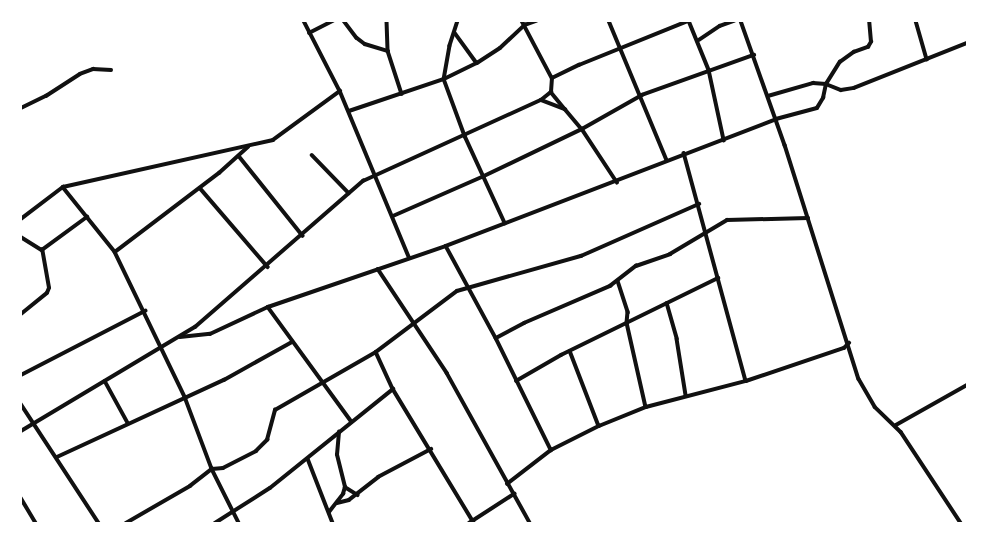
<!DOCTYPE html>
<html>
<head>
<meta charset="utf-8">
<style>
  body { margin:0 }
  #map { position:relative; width:988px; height:544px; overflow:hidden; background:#fff; font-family:Mulish,sans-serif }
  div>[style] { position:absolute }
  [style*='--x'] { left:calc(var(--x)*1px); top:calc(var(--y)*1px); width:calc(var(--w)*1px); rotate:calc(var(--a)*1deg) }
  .minor>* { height:3.5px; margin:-1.75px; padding:0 1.75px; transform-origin:1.75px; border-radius:1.75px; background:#111 }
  span { translate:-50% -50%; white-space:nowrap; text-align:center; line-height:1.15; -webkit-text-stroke:4px #fff; paint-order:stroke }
  .frame { position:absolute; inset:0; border:22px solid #fff; pointer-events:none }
</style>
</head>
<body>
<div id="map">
  <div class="minor">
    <div style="--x:304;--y:21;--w:79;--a:62.8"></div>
    <div style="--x:340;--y:91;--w:180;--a:67.4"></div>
    <div style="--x:344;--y:21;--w:21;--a:53"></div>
    <div style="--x:357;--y:38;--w:10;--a:37"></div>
    <div style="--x:365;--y:44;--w:24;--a:17"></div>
    <div style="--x:387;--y:21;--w:30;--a:88"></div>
    <div style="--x:388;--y:51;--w:45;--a:72"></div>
    <div style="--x:458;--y:21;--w:26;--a:108"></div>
    <div style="--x:450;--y:46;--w:34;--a:100"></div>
    <div style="--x:444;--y:79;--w:61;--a:69.8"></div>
    <div style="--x:465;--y:136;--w:96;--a:65.3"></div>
    <div style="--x:522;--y:21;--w:64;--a:62.2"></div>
    <div style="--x:609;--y:21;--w:151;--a:67.4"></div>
    <div style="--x:689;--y:21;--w:53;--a:67.8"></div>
    <div style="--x:709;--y:70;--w:72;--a:77.9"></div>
    <div style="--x:741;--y:21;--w:132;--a:70.5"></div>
    <div style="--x:785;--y:145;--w:245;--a:72.5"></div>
    <div style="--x:859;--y:379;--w:32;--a:60"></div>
    <div style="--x:875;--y:407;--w:36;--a:44"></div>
    <div style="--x:901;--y:432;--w:109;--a:56.6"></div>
    <div style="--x:916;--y:21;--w:40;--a:74"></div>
    <div style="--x:309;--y:33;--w:27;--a:-27"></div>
    <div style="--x:455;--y:33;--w:37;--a:54"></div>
    <div style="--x:699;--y:40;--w:25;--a:-34"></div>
    <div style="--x:720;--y:26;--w:15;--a:-20"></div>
    <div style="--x:551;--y:92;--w:21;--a:51"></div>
    <div style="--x:768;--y:96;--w:47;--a:-16.1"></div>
    <div style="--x:813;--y:83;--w:13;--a:4"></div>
    <div style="--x:826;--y:84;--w:16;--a:22"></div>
    <div style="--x:841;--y:90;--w:13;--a:-9"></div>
    <div style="--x:854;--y:88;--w:122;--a:-21.7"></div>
    <div style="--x:541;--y:100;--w:26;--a:21"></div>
    <div style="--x:565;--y:109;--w:26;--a:50"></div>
    <div style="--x:582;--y:129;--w:64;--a:56.6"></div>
    <div style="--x:21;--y:108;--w:28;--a:-26"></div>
    <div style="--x:46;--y:96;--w:40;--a:-32.9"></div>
    <div style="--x:80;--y:74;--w:14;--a:-21"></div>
    <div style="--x:93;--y:69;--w:18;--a:3"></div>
    <div style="--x:349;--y:111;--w:100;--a:-18.6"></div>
    <div style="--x:444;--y:79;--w:37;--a:-26"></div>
    <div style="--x:477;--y:63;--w:27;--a:-33"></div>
    <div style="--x:500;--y:48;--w:34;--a:-43"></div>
    <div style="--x:525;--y:25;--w:12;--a:-20"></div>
    <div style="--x:684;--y:153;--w:236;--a:74.8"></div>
    <div style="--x:312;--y:155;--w:53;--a:45.8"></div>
    <div style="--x:239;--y:156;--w:102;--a:51.3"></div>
    <div style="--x:63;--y:187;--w:83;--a:51.3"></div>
    <div style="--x:115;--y:252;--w:161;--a:64.2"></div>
    <div style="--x:185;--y:397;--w:77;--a:69.4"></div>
    <div style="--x:212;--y:469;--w:60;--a:63.4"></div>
    <div style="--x:200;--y:188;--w:104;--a:49.3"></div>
    <div style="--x:393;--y:216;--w:99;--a:-23.7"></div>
    <div style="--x:484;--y:176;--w:109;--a:-25.6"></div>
    <div style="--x:582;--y:129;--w:69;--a:-29.5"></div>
    <div style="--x:642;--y:95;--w:119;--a:-19.7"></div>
    <div style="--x:21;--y:219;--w:53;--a:-37.3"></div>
    <div style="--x:63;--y:187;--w:215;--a:-12.6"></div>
    <div style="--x:273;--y:140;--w:83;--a:-36.2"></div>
    <div style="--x:21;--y:237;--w:25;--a:32"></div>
    <div style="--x:446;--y:246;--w:105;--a:61.5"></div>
    <div style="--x:496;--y:338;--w:125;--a:63.8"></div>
    <div style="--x:42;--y:250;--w:56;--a:-36.3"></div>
    <div style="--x:115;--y:252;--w:131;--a:-37.2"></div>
    <div style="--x:219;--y:173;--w:39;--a:-42"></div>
    <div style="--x:378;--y:269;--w:125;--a:56.4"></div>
    <div style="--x:447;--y:373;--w:171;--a:61"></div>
    <div style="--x:618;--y:281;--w:33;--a:72"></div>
    <div style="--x:628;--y:312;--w:11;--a:95"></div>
    <div style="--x:627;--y:323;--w:86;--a:77.3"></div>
    <div style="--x:667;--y:303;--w:37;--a:74"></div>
    <div style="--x:677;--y:339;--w:57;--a:80.9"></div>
    <div style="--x:268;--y:307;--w:188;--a:-18.9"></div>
    <div style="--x:446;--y:246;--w:354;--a:-21"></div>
    <div style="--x:776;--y:119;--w:42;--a:-15"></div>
    <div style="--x:817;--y:108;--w:12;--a:-59"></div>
    <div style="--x:823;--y:98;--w:14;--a:-78"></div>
    <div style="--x:826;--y:84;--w:26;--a:-58"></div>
    <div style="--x:840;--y:62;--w:17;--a:-36"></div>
    <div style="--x:854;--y:52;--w:15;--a:-20"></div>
    <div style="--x:868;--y:47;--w:6;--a:-59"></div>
    <div style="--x:871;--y:42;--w:21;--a:-95"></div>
    <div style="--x:21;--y:314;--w:33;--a:-39"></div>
    <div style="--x:47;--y:293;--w:5;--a:-68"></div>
    <div style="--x:49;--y:288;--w:39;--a:-100"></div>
    <div style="--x:180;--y:337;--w:30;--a:-6"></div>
    <div style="--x:210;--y:334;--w:64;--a:-25"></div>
    <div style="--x:268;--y:307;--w:142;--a:53.9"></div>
    <div style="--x:496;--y:338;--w:32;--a:-28"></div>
    <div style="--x:524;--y:323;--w:94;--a:-23.3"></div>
    <div style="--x:610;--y:286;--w:33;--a:-38"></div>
    <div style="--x:636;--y:266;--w:36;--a:-19"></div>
    <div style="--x:670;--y:254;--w:66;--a:-30.8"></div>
    <div style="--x:727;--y:220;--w:81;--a:-1.4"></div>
    <div style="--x:570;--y:351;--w:80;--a:68.9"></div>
    <div style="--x:376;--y:352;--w:41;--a:65.3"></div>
    <div style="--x:393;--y:389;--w:157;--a:58.8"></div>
    <div style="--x:21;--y:375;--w:140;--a:-27.3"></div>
    <div style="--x:105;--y:381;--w:48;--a:61.3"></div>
    <div style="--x:516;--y:381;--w:52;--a:-30"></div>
    <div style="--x:561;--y:355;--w:175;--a:-26.1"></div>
    <div style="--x:21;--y:404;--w:142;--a:56.8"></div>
    <div style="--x:896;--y:425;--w:81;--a:-29.4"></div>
    <div style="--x:21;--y:431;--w:203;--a:-30.9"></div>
    <div style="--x:195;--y:327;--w:223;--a:-41"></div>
    <div style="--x:363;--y:181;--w:196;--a:-24.5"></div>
    <div style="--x:541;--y:100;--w:13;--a:-39"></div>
    <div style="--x:551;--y:92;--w:14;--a:-86"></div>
    <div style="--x:552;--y:78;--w:30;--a:-26"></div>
    <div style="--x:579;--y:65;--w:118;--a:-22"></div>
    <div style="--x:57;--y:457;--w:184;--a:-24.8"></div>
    <div style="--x:224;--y:380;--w:78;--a:-29.2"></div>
    <div style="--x:308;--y:459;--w:69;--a:68.7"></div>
    <div style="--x:507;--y:484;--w:56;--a:-37.7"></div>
    <div style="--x:551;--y:450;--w:54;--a:-26.6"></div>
    <div style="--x:599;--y:426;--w:51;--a:-22"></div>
    <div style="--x:646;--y:407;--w:103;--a:-14.6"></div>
    <div style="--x:746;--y:381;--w:103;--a:-18.6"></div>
    <div style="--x:844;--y:348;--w:7;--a:-45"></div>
    <div style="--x:345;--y:487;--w:15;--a:32"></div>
    <div style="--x:21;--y:498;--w:29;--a:59"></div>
    <div style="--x:337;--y:503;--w:12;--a:-14"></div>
    <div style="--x:349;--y:500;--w:37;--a:-38"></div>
    <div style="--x:378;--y:477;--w:60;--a:-27.8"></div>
    <div style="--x:329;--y:512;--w:23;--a:-52"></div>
    <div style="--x:343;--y:494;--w:7;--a:-74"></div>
    <div style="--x:345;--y:487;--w:33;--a:-104"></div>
    <div style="--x:337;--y:455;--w:23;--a:-85"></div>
    <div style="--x:126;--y:523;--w:74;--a:-30"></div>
    <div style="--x:190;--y:486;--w:28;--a:-38"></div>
    <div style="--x:212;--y:469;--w:11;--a:-5"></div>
    <div style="--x:223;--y:468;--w:37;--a:-27"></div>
    <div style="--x:256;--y:451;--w:16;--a:-45"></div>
    <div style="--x:267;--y:440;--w:31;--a:-75"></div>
    <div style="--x:275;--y:410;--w:116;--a:-29.9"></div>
    <div style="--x:376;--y:352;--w:101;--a:-37"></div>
    <div style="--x:457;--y:291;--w:129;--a:-15.8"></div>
    <div style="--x:581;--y:256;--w:129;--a:-23.8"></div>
    <div style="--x:215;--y:523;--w:65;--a:-32.5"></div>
    <div style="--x:270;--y:488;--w:158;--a:-38.8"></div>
    <div style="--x:469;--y:523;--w:54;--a:-32.8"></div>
  </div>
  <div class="frame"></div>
</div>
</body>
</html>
